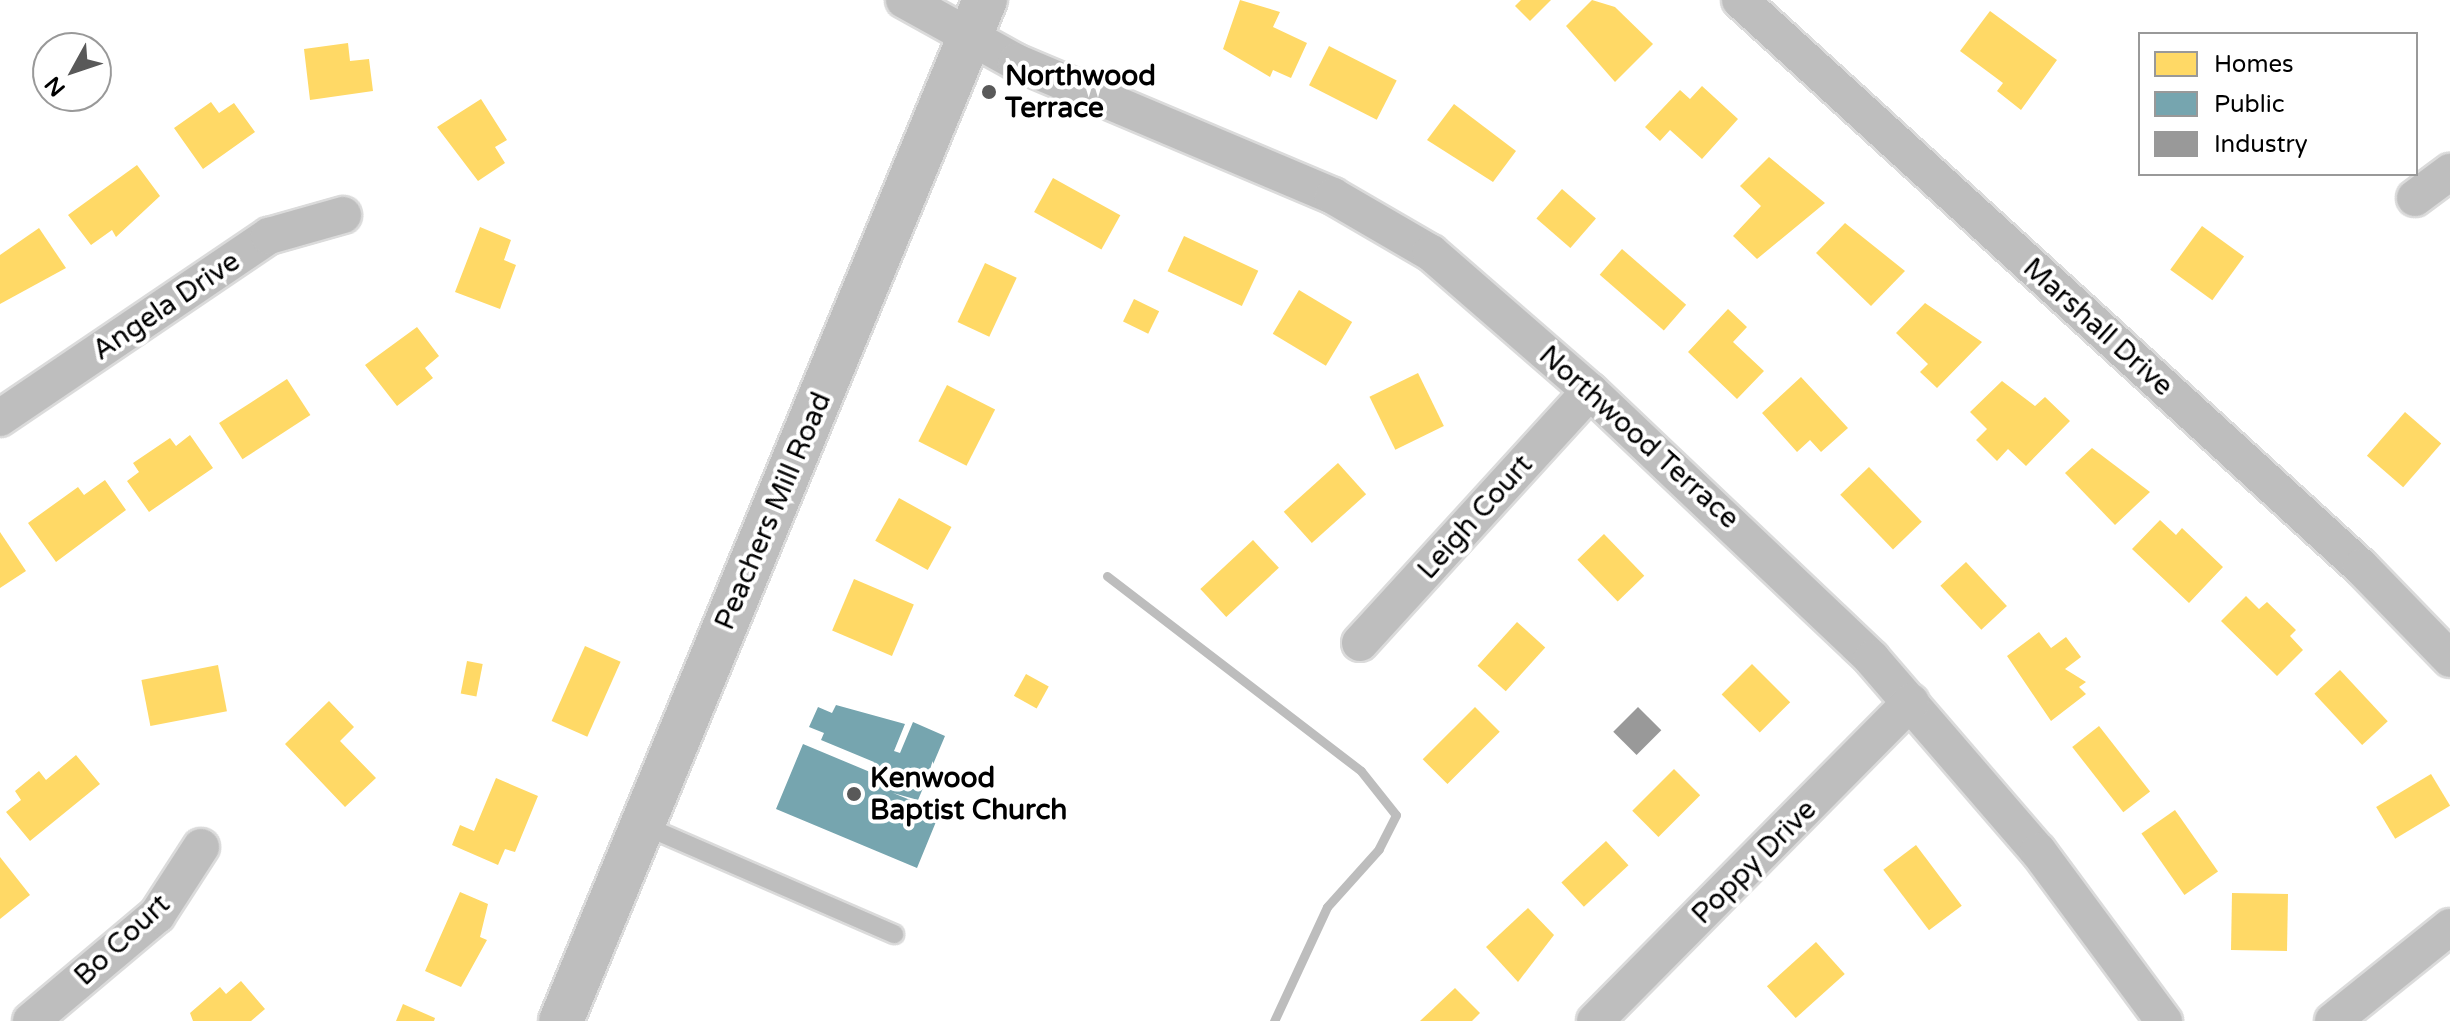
<!DOCTYPE html>
<html>
<head>
<meta charset="utf-8">
<style>
  body { margin:0 }
  #map { position:relative; width:2450px; height:1021px; overflow:hidden; background:#fff; font-family:"Varela Round",sans-serif }
  div>[style] { position:absolute }
  [style*='--x'] { left:calc(var(--x)*1px); top:calc(var(--y)*1px); width:calc(var(--w)*1px); rotate:calc(var(--a)*1deg) }
  .homes>* { inset:0; background:#ffd966; transform-origin:0 0 }
  .public>* { inset:0; background:#76a5af }
  .industry>* { inset:0; background:#999; transform-origin:0 0 }
  .stream>* { height:9px; margin:-4.5px; padding:0 4.5px; transform-origin:4.5px; border-radius:4.5px; background:#bdbdbd }
  .roads { filter:drop-shadow(2px 0 #dbdbdb) drop-shadow(-2px 0 #dbdbdb) drop-shadow(0 2px #dbdbdb) drop-shadow(0 -2px #dbdbdb) }
  .service>* { height:18px; margin:-9px; padding:0 9px; transform-origin:9px; border-radius:9px; background:#bebebe }
  .minor>* { height:36px; margin:-18px; padding:0 18px; transform-origin:18px; border-radius:18px; background:#bebebe }
  .primary>* { height:44px; margin:-22px; padding:0 22px; transform-origin:22px; border-radius:22px; background:#bebebe }
  .dots>* { width:22px; height:22px; translate:-50% -50%; box-sizing:border-box; border:4px solid #fff; border-radius:50% }
  span { translate:-50% -50%; white-space:nowrap; text-align:center; line-height:1.15; -webkit-text-stroke:8px #fff; paint-order:stroke }
  .poi-label { font-size:28px; color:#000; font-weight:700 }
  .left { translate:0 -50%; text-align:left }
  .street-label { font-size:28px; color:#000 }
  .legend { position:absolute; left:2138px; top:32px; width:280px; height:144px; box-sizing:border-box; background:#fff; border:2px solid #999; margin:0; padding:10px 14px; list-style:none; font-size:24px; color:#000 }
  .legend li { display:flex; align-items:center; gap:16px; height:40px }
  .legend b { width:40px; border:2px solid #999 }
  .north { position:absolute; left:32px; top:32px; width:80px; height:80px; box-sizing:border-box; background:#fff; border:2px solid #999; border-radius:50%; rotate:230deg; font-size:22px; font-weight:700; line-height:32px; text-align:center; color:#000 }
  .north::after { content:''; display:block; margin:auto; width:28px; height:36px; background:#595959; clip-path:polygon(50% 0,100% 100%,50% 72%,0 100%) }
</style>
</head>
<body>
<div id="map">
  <div class="homes">
    <div style="clip-path:polygon(1240px 0,1280px 12px,1273px 27px,1307px 43px,1291px 78px,1273px 70px,1270px 77px,1223px 49px)"></div>
    <div style="clip-path:polygon(1521px 0,1551px 0,1530px 21px,1515px 6px)"></div>
    <div style="clip-path:polygon(1592px 0,1615px 7px,1653px 44px,1615px 82px,1566px 26px)"></div>
    <div style="clip-path:polygon(1990px 11px,2057px 60px,2021px 110px,1997px 91px,2003px 83px,1960px 51px)"></div>
    <div style="clip-path:polygon(348px 43px,350px 61px,369px 59px,373px 91px,310px 100px,304px 49px)"></div>
    <div style="left:1329px;top:46px;width:76px;height:44px;rotate:27deg"></div>
    <div style="clip-path:polygon(1702px 86px,1738px 119px,1702px 159px,1670px 130px,1660px 141px,1645px 127px,1680px 90px,1690px 99px)"></div>
    <div style="clip-path:polygon(481px 99px,507px 140px,495px 147px,505px 163px,478px 181px,437px 127px)"></div>
    <div style="clip-path:polygon(211px 102px,219px 113px,234px 103px,255px 132px,203px 169px,174px 128px)"></div>
    <div style="clip-path:polygon(1454px 104px,1516px 151px,1493px 182px,1427px 140px)"></div>
    <div style="clip-path:polygon(1769px 157px,1825px 203px,1757px 259px,1733px 236px,1761px 206px,1740px 186px)"></div>
    <div style="clip-path:polygon(137px 165px,160px 196px,116px 237px,112px 230px,91px 245px,68px 215px)"></div>
    <div style="left:1053px;top:178px;width:77px;height:39px;rotate:29deg"></div>
    <div style="left:1562px;top:189px;width:45px;height:39px;rotate:41deg"></div>
    <div style="clip-path:polygon(1845px 223px,1905px 271px,1871px 306px,1816px 253px)"></div>
    <div style="left:2202px;top:226px;width:52px;height:54px;rotate:36deg"></div>
    <div style="clip-path:polygon(480px 227px,511px 240px,504px 260px,516px 265px,500px 309px,455px 292px)"></div>
    <div style="clip-path:polygon(39px 228px,66px 268px,0 304px,0 255px)"></div>
    <div style="left:1184px;top:236px;width:82px;height:39px;rotate:25deg"></div>
    <div style="left:1622px;top:249px;width:85px;height:34px;rotate:41deg"></div>
    <div style="left:985px;top:263px;width:35px;height:65px;rotate:25deg"></div>
    <div style="left:1299px;top:290px;width:62px;height:51px;rotate:31deg"></div>
    <div style="left:1134px;top:299px;width:28px;height:25px;rotate:26deg"></div>
    <div style="clip-path:polygon(1925px 303px,1982px 342px,1937px 388px,1920px 372px,1928px 364px,1896px 333px)"></div>
    <div style="clip-path:polygon(1728px 309px,1747px 327px,1733px 342px,1764px 371px,1737px 399px,1688px 352px)"></div>
    <div style="clip-path:polygon(417px 327px,439px 356px,425px 368px,433px 378px,397px 406px,365px 365px)"></div>
    <div style="left:1418px;top:373px;width:59px;height:54px;rotate:64deg"></div>
    <div style="clip-path:polygon(1801px 377px,1848px 428px,1821px 452px,1810px 440px,1797px 452px,1762px 413px)"></div>
    <div style="left:287px;top:379px;width:43px;height:81px;rotate:57deg"></div>
    <div style="clip-path:polygon(2002px 381px,2035px 406px,2045px 397px,2070px 421px,2026px 466px,2008px 449px,1997px 461px,1976px 440px,1987px 429px,1970px 412px)"></div>
    <div style="left:947px;top:385px;width:54px;height:63px;rotate:27deg"></div>
    <div style="left:2405px;top:412px;width:48px;height:58px;rotate:41deg"></div>
    <div style="clip-path:polygon(190px 435px,213px 468px,149px 512px,127px 481px,139px 472px,133px 463px,170px 438px,176px 446px)"></div>
    <div style="clip-path:polygon(2092px 448px,2150px 492px,2115px 525px,2065px 473px)"></div>
    <div style="left:1338px;top:463px;width:42px;height:73px;rotate:48deg"></div>
    <div style="left:1869px;top:467px;width:76px;height:40px;rotate:46deg"></div>
    <div style="clip-path:polygon(105px 480px,126px 510px,56px 562px,28px 523px,78px 487px,84px 495px)"></div>
    <div style="left:899px;top:498px;width:60px;height:49px;rotate:29deg"></div>
    <div style="clip-path:polygon(2160px 520px,2176px 535px,2182px 528px,2223px 567px,2189px 603px,2132px 549px)"></div>
    <div style="clip-path:polygon(0 532px,26px 571px,0 588px)"></div>
    <div style="left:1604px;top:534px;width:58px;height:37px;rotate:46deg"></div>
    <div style="left:1253px;top:540px;width:38px;height:72px;rotate:47deg"></div>
    <div style="left:1966px;top:562px;width:60px;height:35px;rotate:47deg"></div>
    <div style="left:854px;top:579px;width:65px;height:56px;rotate:23deg"></div>
    <div style="clip-path:polygon(2246px 596px,2259px 609px,2267px 602px,2296px 630px,2290px 636px,2303px 650px,2277px 676px,2221px 621px)"></div>
    <div style="left:1517px;top:622px;width:38px;height:59px;rotate:42deg"></div>
    <div style="clip-path:polygon(2039px 632px,2051px 648px,2066px 637px,2081px 657px,2065px 669px,2086px 682px,2079px 687px,2086px 694px,2051px 721px,2007px 656px)"></div>
    <div style="left:585px;top:646px;width:39px;height:82px;rotate:24deg"></div>
    <div style="left:467px;top:661px;width:16px;height:33px;rotate:11deg"></div>
    <div style="left:1752px;top:664px;width:54px;height:43px;rotate:45deg"></div>
    <div style="left:218px;top:665px;width:47px;height:78px;rotate:79deg"></div>
    <div style="left:2340px;top:670px;width:70px;height:35px;rotate:47deg"></div>
    <div style="left:1026px;top:674px;width:26px;height:25px;rotate:29deg"></div>
    <div style="clip-path:polygon(329px 701px,354px 727px,340px 741px,376px 778px,345px 807px,285px 744px)"></div>
    <div style="left:1475px;top:707px;width:35px;height:74px;rotate:45deg"></div>
    <div style="left:2099px;top:726px;width:83px;height:34px;rotate:52deg"></div>
    <div style="clip-path:polygon(76px 755px,100px 784px,30px 841px,6px 812px,21px 800px,15px 791px,39px 771px,46px 780px)"></div>
    <div style="left:1674px;top:769px;width:37px;height:59px;rotate:45deg"></div>
    <div style="left:2431px;top:774px;width:37px;height:64px;rotate:59deg"></div>
    <div style="clip-path:polygon(496px 778px,538px 796px,515px 852px,505px 849px,498px 865px,452px 845px,460px 825px,474px 831px)"></div>
    <div style="left:2175px;top:810px;width:75px;height:41px;rotate:55deg"></div>
    <div style="left:1606px;top:841px;width:33px;height:61px;rotate:47deg"></div>
    <div style="left:1916px;top:845px;width:76px;height:41px;rotate:53deg"></div>
    <div style="clip-path:polygon(0 857px,30px 895px,0 919px)"></div>
    <div style="clip-path:polygon(460px 892px,488px 904px,480px 937px,487px 940px,461px 987px,425px 971px)"></div>
    <div style="left:2232px;top:893px;width:56px;height:57px;rotate:1deg"></div>
    <div style="clip-path:polygon(1528px 908px,1554px 935px,1518px 982px,1486px 947px)"></div>
    <div style="left:1816px;top:942px;width:43px;height:66px;rotate:48deg"></div>
    <div style="clip-path:polygon(241px 981px,265px 1009px,251px 1021px,193px 1021px,190px 1013px,220px 987px,226px 994px)"></div>
    <div style="clip-path:polygon(1455px 988px,1480px 1013px,1472px 1021px,1420px 1021px)"></div>
    <div style="clip-path:polygon(403px 1004px,435px 1018px,434px 1021px,396px 1021px)"></div>
  </div>
  <div class="public">
    <div style="clip-path:polygon(836px 705px,905px 724px,894px 751px,900px 753px,913px 722px,945px 736px,918px 800px,893px 793px,940px 812px,917px 868px,776px 809px,803px 744px,870px 772px,874px 762px,821px 740px,824px 733px,809px 727px,818px 707px,832px 713px)"></div>
  </div>
  <div class="industry">
    <div style="left:1638px;top:707px;width:33px;height:35px;rotate:45deg"></div>
  </div>
  <div class="stream">
    <div style="--x:1107;--y:576;--w:320;--a:37.5"></div>
    <div style="--x:1361;--y:771;--w:56;--a:51.5"></div>
    <div style="--x:1396;--y:815;--w:38;--a:117"></div>
    <div style="--x:1379;--y:849;--w:78;--a:131.9"></div>
    <div style="--x:1327;--y:907;--w:126;--a:114.9"></div>
  </div>
  <div class="roads">
    <div class="service">
      <div style="--x:643;--y:825;--w:274;--a:23.5"></div>
    </div>
    <div class="minor">
      <div style="--x:904;--y:0;--w:128;--a:29"></div>
      <div style="--x:1016;--y:62;--w:344;--a:22.9"></div>
      <div style="--x:1333;--y:196;--w:113;--a:30.2"></div>
      <div style="--x:1431;--y:253;--w:211;--a:41"></div>
      <div style="--x:1590;--y:391;--w:389;--a:43.5"></div>
      <div style="--x:1872;--y:659;--w:254;--a:49.2"></div>
      <div style="--x:2038;--y:851;--w:212;--a:53.5"></div>
      <div style="--x:1740;--y:0;--w:841;--a:42.4"></div>
      <div style="--x:2361;--y:567;--w:128;--a:45.9"></div>
      <div style="--x:2415;--y:198;--w:44;--a:-36.6"></div>
      <div style="--x:0;--y:418;--w:325;--a:-34.1"></div>
      <div style="--x:269;--y:236;--w:77;--a:-15.8"></div>
      <div style="--x:1360;--y:643;--w:341;--a:-47.6"></div>
      <div style="--x:31;--y:1021;--w:165;--a:-40.1"></div>
      <div style="--x:157;--y:915;--w:81;--a:-57.1"></div>
      <div style="--x:1595;--y:1021;--w:449;--a:-45.3"></div>
      <div style="--x:2333;--y:1021;--w:150;--a:-38.8"></div>
    </div>
    <div class="primary">
      <div style="--x:561;--y:1021;--w:1106;--a:-67.45"></div>
    </div>
  </div>
  <div class="dots">
    <div style="left:989px;top:92px;background:#595959"></div>
    <div style="left:854px;top:794px;background:#595959"></div>
  </div>
  <div class="poi-label">
    <span class="left" style="left:1005px;top:92px">Northwood<br>Terrace</span>
    <span class="left" style="left:870px;top:794px">Kenwood<br>Baptist Church</span>
  </div>
  <div class="street-label">
    <span style="left:166px;top:306px;rotate:-34deg">Angela Drive</span>
    <span style="left:2098px;top:327px;rotate:42deg">Marshall Drive</span>
    <span style="left:1639px;top:437px;rotate:42deg">Northwood Terrace</span>
    <span style="left:773px;top:511px;rotate:-67deg">Peachers Mill Road</span>
    <span style="left:1475px;top:517px;rotate:-48deg">Leigh Court</span>
    <span style="left:1754px;top:862px;rotate:-45deg">Poppy Drive</span>
    <span style="left:122px;top:940px;rotate:-43deg">Bo Court</span>
  </div>
  <ul class="legend">
  <li><b style="height:22px;background:#ffd966"></b>Homes</li>
  <li><b style="height:22px;background:#76a5af"></b>Public</li>
  <li><b style="height:22px;background:#999"></b>Industry</li>
  </ul>
  <div class="north">N</div>
</div>
</body>
</html>
